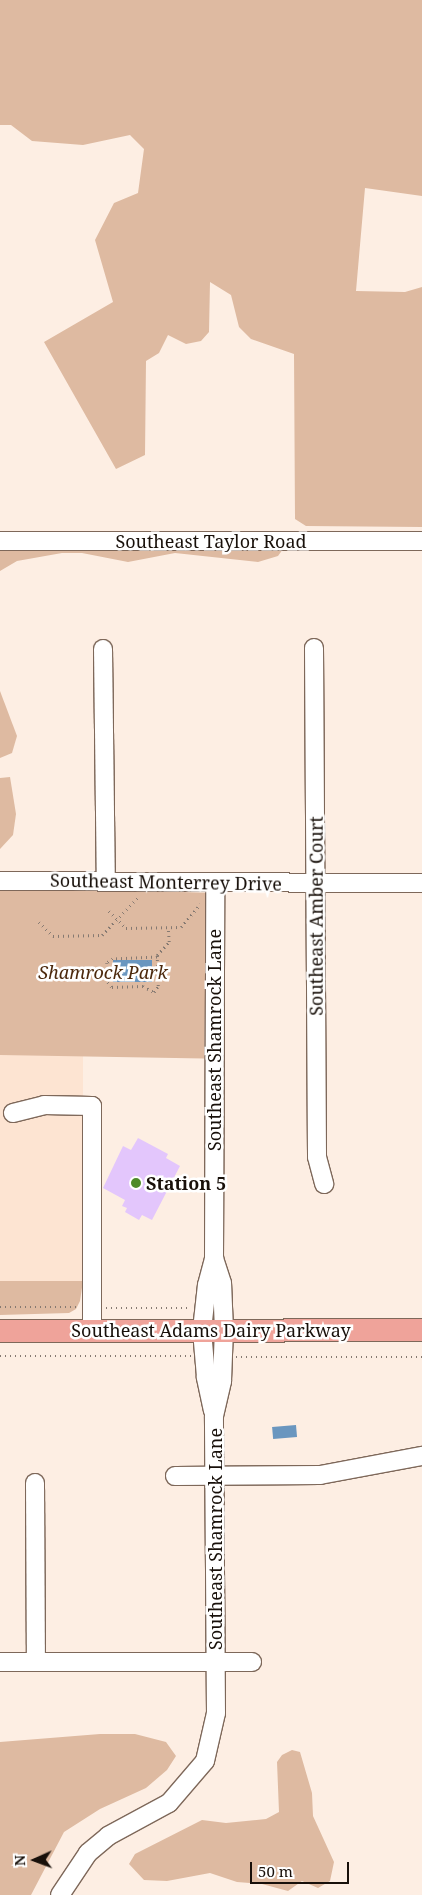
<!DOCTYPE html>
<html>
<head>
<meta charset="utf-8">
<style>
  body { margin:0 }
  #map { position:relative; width:422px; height:1895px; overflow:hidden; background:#fdeee3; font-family:"Noto Serif",serif }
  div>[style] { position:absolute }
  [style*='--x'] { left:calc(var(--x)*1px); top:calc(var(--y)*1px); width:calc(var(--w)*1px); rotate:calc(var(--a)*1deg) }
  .built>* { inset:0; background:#fde4d2; transform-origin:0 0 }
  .green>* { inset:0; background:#debaa1; transform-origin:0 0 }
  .water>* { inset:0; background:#6a96bf; transform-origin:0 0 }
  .building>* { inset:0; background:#e3c6fc }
  .path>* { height:2.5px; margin-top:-1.25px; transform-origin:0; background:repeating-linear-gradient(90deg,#857971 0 1px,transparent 0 5px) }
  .roads { filter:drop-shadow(1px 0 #7e685a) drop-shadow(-1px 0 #7e685a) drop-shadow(0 1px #7e685a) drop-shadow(0 -1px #7e685a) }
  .minor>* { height:18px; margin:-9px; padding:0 9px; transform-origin:9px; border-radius:9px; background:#fff }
  .major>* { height:22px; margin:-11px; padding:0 11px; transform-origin:11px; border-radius:11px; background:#efa39a }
  .dots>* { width:14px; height:14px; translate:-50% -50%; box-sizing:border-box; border:2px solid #fff; border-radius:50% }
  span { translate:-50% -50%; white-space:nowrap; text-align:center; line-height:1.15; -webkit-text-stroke:5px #fff; paint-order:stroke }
  .street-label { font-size:18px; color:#18100a }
  .park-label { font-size:18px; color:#4c290d; font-style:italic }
  .poi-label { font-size:18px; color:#18100a; font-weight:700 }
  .left { translate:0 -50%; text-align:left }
  .north { position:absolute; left:10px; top:1835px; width:50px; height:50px; -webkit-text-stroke:4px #fff; paint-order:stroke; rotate:268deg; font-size:14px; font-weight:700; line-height:20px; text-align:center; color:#18100a }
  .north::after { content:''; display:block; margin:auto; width:18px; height:22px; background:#18100a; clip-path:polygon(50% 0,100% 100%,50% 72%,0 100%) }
  .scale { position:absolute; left:250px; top:1862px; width:99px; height:22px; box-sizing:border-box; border:2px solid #18100a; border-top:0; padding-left:6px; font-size:15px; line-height:18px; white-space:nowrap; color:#18100a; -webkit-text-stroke:4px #fff; paint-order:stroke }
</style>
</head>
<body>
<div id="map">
  <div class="built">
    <div style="left:0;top:1055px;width:83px;height:226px"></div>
  </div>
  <div class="green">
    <div style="clip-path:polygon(0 0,422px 0,422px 196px,365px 188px,356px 291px,405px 292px,422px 287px,422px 527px,306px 526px,295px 519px,294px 354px,251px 339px,239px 327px,231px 295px,210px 282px,209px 332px,201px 341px,186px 344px,168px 335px,159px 353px,146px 361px,145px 455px,116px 469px,44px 342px,113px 302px,95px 240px,114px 203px,138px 193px,144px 149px,130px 135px,83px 145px,32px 141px,11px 125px,0 125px)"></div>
    <div style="clip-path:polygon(0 546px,283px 549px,278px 556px,258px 562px,175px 553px,128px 562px,82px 553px,62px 553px,17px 561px,0 571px)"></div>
    <div style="clip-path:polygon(0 691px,17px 736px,12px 753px,0 758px)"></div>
    <div style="clip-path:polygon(10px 777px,16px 814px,13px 835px,0 849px,0 778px)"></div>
    <div style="left:0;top:889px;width:207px;height:166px;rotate:1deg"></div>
    <div style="clip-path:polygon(0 1281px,83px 1281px,80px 1301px,76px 1309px,69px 1313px,0 1315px)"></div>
    <div style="clip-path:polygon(100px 1734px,135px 1734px,166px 1742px,176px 1756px,167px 1770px,146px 1788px,100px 1809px,64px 1832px,31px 1895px,0 1895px,0 1742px)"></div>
    <div style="clip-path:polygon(292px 1750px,300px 1752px,312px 1793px,313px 1816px,334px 1862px,330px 1881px,318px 1888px,302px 1881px,288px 1891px,262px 1884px,237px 1882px,210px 1873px,167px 1881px,144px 1880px,129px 1864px,135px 1854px,202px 1820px,226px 1823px,266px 1819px,279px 1812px,277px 1762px,282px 1755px)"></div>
  </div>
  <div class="water">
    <div style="left:152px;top:960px;width:22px;height:39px;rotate:90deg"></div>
    <div style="left:296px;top:1425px;width:12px;height:24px;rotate:85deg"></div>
  </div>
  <div class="building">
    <div style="clip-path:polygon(138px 1138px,168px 1154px,166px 1158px,180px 1166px,152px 1220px,142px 1215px,139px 1220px,125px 1212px,127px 1208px,122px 1206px,125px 1200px,103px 1188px,123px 1146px,131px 1150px)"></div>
  </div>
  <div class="path">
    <div style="--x:109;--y:911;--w:24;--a:45"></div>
    <div style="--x:126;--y:928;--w:55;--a:-1"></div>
    <div style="--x:181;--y:927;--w:30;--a:-50"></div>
    <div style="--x:39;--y:922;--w:20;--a:45"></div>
    <div style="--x:53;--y:936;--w:49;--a:-1.2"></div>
    <div style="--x:102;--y:935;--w:52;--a:-46.5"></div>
    <div style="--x:157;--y:957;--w:44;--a:177.4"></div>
    <div style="--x:113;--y:959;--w:7;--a:146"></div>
    <div style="--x:107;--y:963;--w:19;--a:87"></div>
    <div style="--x:108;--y:982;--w:6;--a:51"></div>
    <div style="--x:112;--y:987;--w:31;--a:-2"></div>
    <div style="--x:143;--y:986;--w:13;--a:29"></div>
    <div style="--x:154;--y:992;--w:7;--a:-56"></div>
    <div style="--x:158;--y:986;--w:29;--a:-92"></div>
    <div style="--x:157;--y:957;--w:2;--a:-90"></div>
    <div style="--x:157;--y:955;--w:18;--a:-47"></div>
    <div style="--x:169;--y:942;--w:14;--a:-94"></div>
    <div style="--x:0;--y:1307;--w:78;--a:0"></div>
    <div style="--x:106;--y:1308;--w:85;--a:0"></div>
    <div style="--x:0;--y:1356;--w:191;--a:0"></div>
    <div style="--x:236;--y:1357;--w:186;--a:0"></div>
  </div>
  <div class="roads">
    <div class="minor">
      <div style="--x:0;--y:541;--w:422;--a:0"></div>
      <div style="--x:314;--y:648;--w:509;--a:89.66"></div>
      <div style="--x:317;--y:1157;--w:28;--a:75"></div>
      <div style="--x:103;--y:649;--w:231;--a:89.3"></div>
      <div style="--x:0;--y:881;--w:422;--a:0.3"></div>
      <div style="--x:13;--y:1113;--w:32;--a:-14"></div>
      <div style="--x:44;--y:1105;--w:48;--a:1.2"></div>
      <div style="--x:92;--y:1106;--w:225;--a:90"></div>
      <div style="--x:213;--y:1411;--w:35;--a:-102"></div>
      <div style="--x:206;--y:1377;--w:47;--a:-94.9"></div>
      <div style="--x:202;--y:1330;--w:45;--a:-83.7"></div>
      <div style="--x:207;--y:1285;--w:28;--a:-75"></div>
      <div style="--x:214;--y:1258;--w:375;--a:-89.8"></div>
      <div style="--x:175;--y:1476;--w:145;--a:-0.4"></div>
      <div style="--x:320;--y:1475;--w:104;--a:-10.6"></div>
      <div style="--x:35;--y:1483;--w:179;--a:89.7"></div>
      <div style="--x:0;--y:1662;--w:252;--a:0"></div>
      <div style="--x:60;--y:1895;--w:50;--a:-56.3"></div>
      <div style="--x:88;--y:1853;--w:26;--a:-40"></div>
      <div style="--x:108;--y:1836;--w:69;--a:-28.4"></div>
      <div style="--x:169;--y:1803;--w:55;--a:-49.4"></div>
      <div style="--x:205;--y:1761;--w:49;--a:-77.1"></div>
      <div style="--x:216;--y:1713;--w:297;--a:-90.4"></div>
      <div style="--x:214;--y:1416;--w:36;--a:-77"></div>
      <div style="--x:222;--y:1381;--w:51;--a:-87.8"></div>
      <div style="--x:224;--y:1330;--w:47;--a:-92.4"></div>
      <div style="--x:222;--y:1283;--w:26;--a:-108"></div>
    </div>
    <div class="major">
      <div style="--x:0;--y:1331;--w:422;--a:-0.1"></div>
    </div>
  </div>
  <div class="dots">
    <div style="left:136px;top:1183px;background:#4e8a28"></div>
  </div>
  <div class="street-label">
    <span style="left:211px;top:541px">Southeast Taylor Road</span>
    <span style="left:166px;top:882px;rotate:1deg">Southeast Monterrey Drive</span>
    <span style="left:316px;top:916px;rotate:-90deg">Southeast Amber Court</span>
    <span style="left:214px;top:1040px;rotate:-90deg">Southeast Shamrock Lane</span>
    <span style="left:211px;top:1330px">Southeast Adams Dairy Parkway</span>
    <span style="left:215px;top:1539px;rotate:-90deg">Southeast Shamrock Lane</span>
  </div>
  <div class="park-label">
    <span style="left:103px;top:972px">Shamrock Park</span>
  </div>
  <div class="poi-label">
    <span class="left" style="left:146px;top:1183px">Station 5</span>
  </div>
  <div class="north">N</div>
  <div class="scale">50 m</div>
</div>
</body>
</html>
